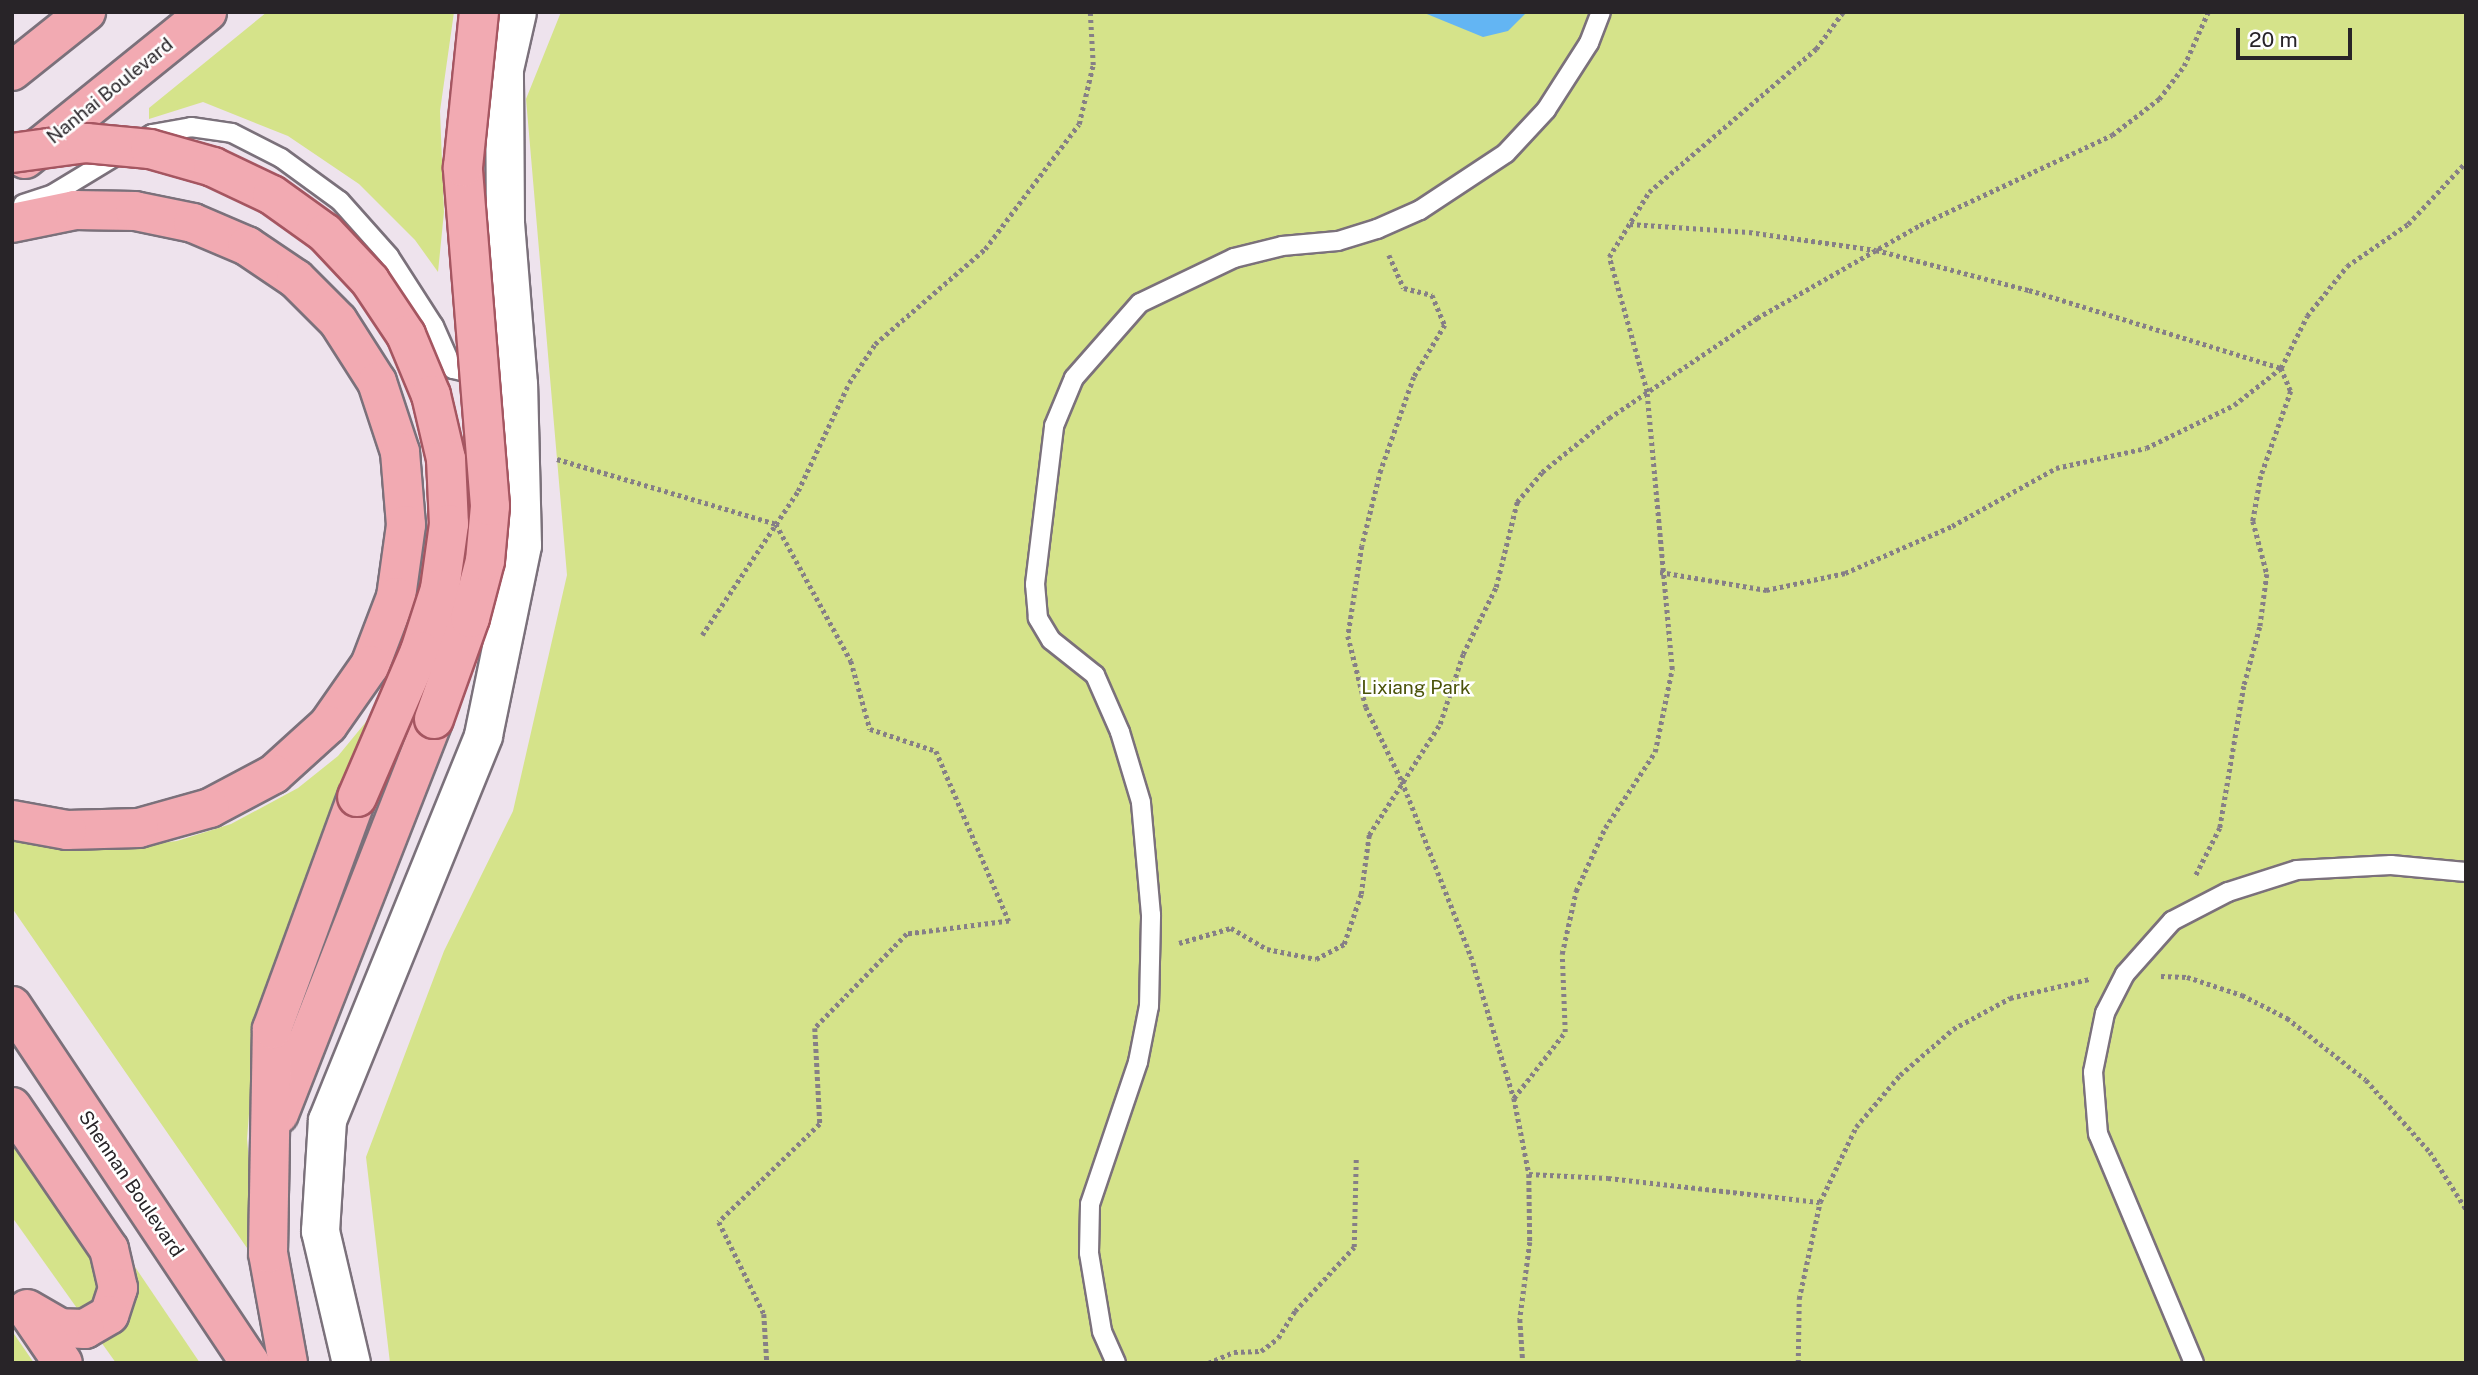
<!DOCTYPE html>
<html>
<head>
<meta charset="utf-8">
<style>
  body { margin:0 }
  #map { position:relative; width:2478px; height:1375px; overflow:hidden; background:#eee3ed; font-family:"Public Sans",sans-serif }
  div>[style] { position:absolute }
  [style*='--x'] { left:calc(var(--x)*1px); top:calc(var(--y)*1px); width:calc(var(--w)*1px); rotate:calc(var(--a)*1deg) }
  .green>* { inset:0; background:#d5e38a }
  .water>* { inset:0; background:#63b5f3 }
  .path>* { height:4.5px; margin-top:-2.25px; transform-origin:0; background:repeating-linear-gradient(90deg,#867f86 0 3.5px,transparent 0 7px) }
  .roads { filter:drop-shadow(2px 0 #7b717b) drop-shadow(-2px 0 #7b717b) drop-shadow(0 2px #7b717b) drop-shadow(0 -2px #7b717b) }
  .lane>* { height:18px; margin:-9px; padding:0 9px; transform-origin:9px; border-radius:9px; background:#fff }
  .street>* { height:37px; margin:-18.5px; padding:0 18.5px; transform-origin:18.5px; border-radius:18.5px; background:#fff }
  .primary>* { height:38px; margin:-19px; padding:0 19px; transform-origin:19px; border-radius:19px; background:#f2aab2 }
  .bridges { filter:drop-shadow(2px 0 #a55661) drop-shadow(-2px 0 #a55661) drop-shadow(0 2px #a55661) drop-shadow(0 -2px #a55661) }
  .primary-bridge>* { height:38px; margin:-19px; padding:0 19px; transform-origin:19px; border-radius:19px; background:#f2aab2 }
  span { translate:-50% -50%; white-space:nowrap; text-align:center; line-height:1.15; -webkit-text-stroke:5px #fff; paint-order:stroke }
  .street-label { font-size:19px; color:#282428 }
  .park-label { font-size:19px; color:#4a5209 }
  .frame { position:absolute; inset:0; border:14px solid #282428; pointer-events:none }
  .scale { position:absolute; left:2236px; top:28px; width:116px; height:32px; box-sizing:border-box; border:4px solid #282428; border-top:0; padding-left:9px; font-size:21px; line-height:24px; white-space:nowrap; color:#282428; -webkit-text-stroke:5px #fff; paint-order:stroke }
</style>
</head>
<body>
<div id="map">
  <div class="green">
    <div style="clip-path:polygon(267px 12px,454px 12px,440px 111px,444px 212px,438px 272px,415px 240px,359px 184px,288px 136px,203px 102px,149px 119px,149px 108px)"></div>
    <div style="clip-path:polygon(561px 12px,2466px 12px,2466px 1363px,390px 1363px,366px 1157px,444px 951px,513px 811px,567px 575px,526px 99px)"></div>
    <div style="clip-path:polygon(384px 700px,253px 1063px,247px 1139px,258px 1264px,12px 908px,12px 837px,58px 848px,109px 849px,177px 841px,231px 824px,298px 788px,338px 756px)"></div>
    <div style="clip-path:polygon(12px 1085px,200px 1363px,116px 1363px,12px 1217px)"></div>
    <div style="clip-path:polygon(12px 1331px,34px 1363px,12px 1363px)"></div>
  </div>
  <div class="water">
    <div style="clip-path:polygon(1422px 12px,1527px 12px,1508px 31px,1483px 37px)"></div>
  </div>
  <div class="path">
    <div style="--x:1630;--y:224;--w:119;--a:3.8"></div>
    <div style="--x:1749;--y:232;--w:128;--a:8.1"></div>
    <div style="--x:1876;--y:250;--w:158;--a:14.7"></div>
    <div style="--x:2029;--y:290;--w:264;--a:17.2"></div>
    <div style="--x:2281;--y:368;--w:25;--a:67"></div>
    <div style="--x:2291;--y:391;--w:90;--a:109.4"></div>
    <div style="--x:2261;--y:476;--w:46;--a:100.1"></div>
    <div style="--x:2253;--y:521;--w:55;--a:75.2"></div>
    <div style="--x:2267;--y:574;--w:53;--a:97.5"></div>
    <div style="--x:2260;--y:627;--w:61;--a:105.2"></div>
    <div style="--x:2244;--y:686;--w:144;--a:99.6"></div>
    <div style="--x:2220;--y:828;--w:55;--a:117"></div>
    <div style="--x:1389;--y:255;--w:36;--a:66"></div>
    <div style="--x:1404;--y:288;--w:29;--a:14"></div>
    <div style="--x:1432;--y:295;--w:33;--a:67"></div>
    <div style="--x:1445;--y:325;--w:61;--a:120.8"></div>
    <div style="--x:1414;--y:377;--w:99;--a:109.5"></div>
    <div style="--x:1381;--y:470;--w:78;--a:104"></div>
    <div style="--x:1362;--y:546;--w:91;--a:98.8"></div>
    <div style="--x:1348;--y:636;--w:73;--a:75.8"></div>
    <div style="--x:1366;--y:707;--w:82;--a:64.1"></div>
    <div style="--x:1402;--y:781;--w:188;--a:68.5"></div>
    <div style="--x:1471;--y:956;--w:148;--a:73.2"></div>
    <div style="--x:1514;--y:1098;--w:77;--a:78.8"></div>
    <div style="--x:1529;--y:1174;--w:68;--a:89.2"></div>
    <div style="--x:1530;--y:1242;--w:78;--a:97.4"></div>
    <div style="--x:1520;--y:1319;--w:44;--a:86.1"></div>
    <div style="--x:557;--y:459;--w:228;--a:16.5"></div>
    <div style="--x:776;--y:524;--w:156;--a:61.3"></div>
    <div style="--x:851;--y:661;--w:71;--a:74.4"></div>
    <div style="--x:870;--y:729;--w:70;--a:18.4"></div>
    <div style="--x:936;--y:751;--w:185;--a:66.8"></div>
    <div style="--x:1009;--y:921;--w:103;--a:172.7"></div>
    <div style="--x:907;--y:934;--w:132;--a:134.4"></div>
    <div style="--x:815;--y:1028;--w:96;--a:87"></div>
    <div style="--x:820;--y:1124;--w:141;--a:135.9"></div>
    <div style="--x:719;--y:1222;--w:102;--a:63.9"></div>
    <div style="--x:764;--y:1314;--w:49;--a:86.5"></div>
    <div style="--x:1660;--y:572;--w:108;--a:9.6"></div>
    <div style="--x:1766;--y:590;--w:81;--a:-12.1"></div>
    <div style="--x:1845;--y:573;--w:117;--a:-23.7"></div>
    <div style="--x:1952;--y:526;--w:119;--a:-29.1"></div>
    <div style="--x:2056;--y:468;--w:92;--a:-12.5"></div>
    <div style="--x:2146;--y:448;--w:98;--a:-26"></div>
    <div style="--x:2234;--y:405;--w:60;--a:-38.2"></div>
    <div style="--x:2281;--y:368;--w:58;--a:-63.4"></div>
    <div style="--x:2307;--y:316;--w:64;--a:-51.3"></div>
    <div style="--x:2347;--y:266;--w:74;--a:-34.5"></div>
    <div style="--x:2408;--y:224;--w:85;--a:-46.9"></div>
    <div style="--x:702;--y:635;--w:173;--a:-56.3"></div>
    <div style="--x:798;--y:491;--w:119;--a:-64.7"></div>
    <div style="--x:849;--y:383;--w:47;--a:-56.3"></div>
    <div style="--x:875;--y:344;--w:145;--a:-40.8"></div>
    <div style="--x:985;--y:249;--w:156;--a:-53.1"></div>
    <div style="--x:1079;--y:124;--w:61;--a:-76.7"></div>
    <div style="--x:1093;--y:65;--w:53;--a:-93.2"></div>
    <div style="--x:1179;--y:943;--w:54;--a:-16.1"></div>
    <div style="--x:1231;--y:928;--w:42;--a:30.3"></div>
    <div style="--x:1267;--y:949;--w:50;--a:11.5"></div>
    <div style="--x:1316;--y:959;--w:32;--a:-28"></div>
    <div style="--x:1344;--y:944;--w:53;--a:-71.2"></div>
    <div style="--x:1361;--y:894;--w:60;--a:-82.3"></div>
    <div style="--x:1369;--y:835;--w:132;--a:-57.4"></div>
    <div style="--x:1440;--y:724;--w:74;--a:-71.8"></div>
    <div style="--x:1463;--y:654;--w:75;--a:-63.8"></div>
    <div style="--x:1496;--y:587;--w:88;--a:-76.1"></div>
    <div style="--x:1517;--y:502;--w:39;--a:-50"></div>
    <div style="--x:1542;--y:472;--w:86;--a:-38.9"></div>
    <div style="--x:1609;--y:418;--w:179;--a:-34"></div>
    <div style="--x:1757;--y:318;--w:188;--a:-29.7"></div>
    <div style="--x:1920;--y:225;--w:212;--a:-25.1"></div>
    <div style="--x:2112;--y:135;--w:59;--a:-37.5"></div>
    <div style="--x:2159;--y:99;--w:41;--a:-52.9"></div>
    <div style="--x:2184;--y:66;--w:59;--a:-66"></div>
    <div style="--x:2161;--y:976;--w:26;--a:2"></div>
    <div style="--x:2187;--y:977;--w:58;--a:18.1"></div>
    <div style="--x:2242;--y:995;--w:51;--a:27.1"></div>
    <div style="--x:2287;--y:1018;--w:100;--a:38.1"></div>
    <div style="--x:2366;--y:1080;--w:96;--a:48.4"></div>
    <div style="--x:2430;--y:1152;--w:67;--a:57.7"></div>
    <div style="--x:1514;--y:1098;--w:83;--a:-52.3"></div>
    <div style="--x:1565;--y:1032;--w:78;--a:-92.2"></div>
    <div style="--x:1562;--y:954;--w:65;--a:-77.5"></div>
    <div style="--x:1576;--y:891;--w:69;--a:-65.3"></div>
    <div style="--x:1605;--y:828;--w:91;--a:-56.7"></div>
    <div style="--x:1655;--y:752;--w:85;--a:-78.4"></div>
    <div style="--x:1672;--y:669;--w:278;--a:-95.2"></div>
    <div style="--x:1647;--y:392;--w:140;--a:-105.7"></div>
    <div style="--x:1609;--y:257;--w:76;--a:-58.4"></div>
    <div style="--x:1649;--y:192;--w:220;--a:-40.6"></div>
    <div style="--x:1816;--y:49;--w:46;--a:-53.9"></div>
    <div style="--x:1529;--y:1174;--w:79;--a:2.9"></div>
    <div style="--x:1608;--y:1178;--w:213;--a:6.5"></div>
    <div style="--x:1208;--y:1363;--w:28;--a:-23"></div>
    <div style="--x:1234;--y:1352;--w:27;--a:-2"></div>
    <div style="--x:1261;--y:1351;--w:21;--a:-37"></div>
    <div style="--x:1278;--y:1338;--w:32;--a:-58"></div>
    <div style="--x:1295;--y:1311;--w:87;--a:-47.3"></div>
    <div style="--x:1354;--y:1247;--w:89;--a:-88.7"></div>
    <div style="--x:1798;--y:1363;--w:64;--a:-89.1"></div>
    <div style="--x:1799;--y:1299;--w:99;--a:-77.8"></div>
    <div style="--x:1820;--y:1202;--w:83;--a:-64.4"></div>
    <div style="--x:1856;--y:1127;--w:68;--a:-49.8"></div>
    <div style="--x:1900;--y:1075;--w:70;--a:-41"></div>
    <div style="--x:1953;--y:1029;--w:65;--a:-28.5"></div>
    <div style="--x:2010;--y:998;--w:81;--a:-13.5"></div>
  </div>
  <div class="roads">
    <div class="lane">
      <div style="--x:23;--y:204;--w:32;--a:-18"></div>
      <div style="--x:53;--y:194;--w:116;--a:-31.2"></div>
      <div style="--x:152;--y:134;--w:40;--a:-10"></div>
      <div style="--x:191;--y:127;--w:41;--a:8.3"></div>
      <div style="--x:232;--y:133;--w:55;--a:27"></div>
      <div style="--x:281;--y:158;--w:73;--a:36.1"></div>
      <div style="--x:340;--y:201;--w:74;--a:48.3"></div>
      <div style="--x:389;--y:256;--w:83;--a:57.3"></div>
      <div style="--x:434;--y:326;--w:47;--a:66.2"></div>
      <div style="--x:453;--y:369;--w:31;--a:13"></div>
      <div style="--x:1116;--y:1363;--w:35;--a:-114"></div>
      <div style="--x:1102;--y:1331;--w:79;--a:-99.5"></div>
      <div style="--x:1089;--y:1253;--w:49;--a:-88.8"></div>
      <div style="--x:1090;--y:1204;--w:150;--a:-71.3"></div>
      <div style="--x:1138;--y:1062;--w:57;--a:-78.9"></div>
      <div style="--x:1149;--y:1006;--w:91;--a:-88.7"></div>
      <div style="--x:1151;--y:915;--w:113;--a:-95.1"></div>
      <div style="--x:1141;--y:802;--w:73;--a:-106.7"></div>
      <div style="--x:1120;--y:732;--w:62;--a:-113.7"></div>
      <div style="--x:1095;--y:675;--w:56;--a:-141.5"></div>
      <div style="--x:1051;--y:640;--w:26;--a:-121"></div>
      <div style="--x:1038;--y:618;--w:34;--a:-95"></div>
      <div style="--x:1035;--y:584;--w:159;--a:-83.1"></div>
      <div style="--x:1054;--y:426;--w:52;--a:-67.4"></div>
      <div style="--x:1074;--y:378;--w:100;--a:-48.7"></div>
      <div style="--x:1140;--y:303;--w:104;--a:-25.6"></div>
      <div style="--x:1234;--y:258;--w:49;--a:-14"></div>
      <div style="--x:1282;--y:246;--w:56;--a:-5.1"></div>
      <div style="--x:1338;--y:241;--w:41;--a:-17.1"></div>
      <div style="--x:1377;--y:229;--w:47;--a:-23.8"></div>
      <div style="--x:1420;--y:210;--w:103;--a:-33.5"></div>
      <div style="--x:1506;--y:153;--w:59;--a:-47.1"></div>
      <div style="--x:1546;--y:110;--w:80;--a:-57.3"></div>
      <div style="--x:1589;--y:43;--w:33;--a:-69"></div>
      <div style="--x:2194;--y:1363;--w:248;--a:-112.7"></div>
      <div style="--x:2098;--y:1134;--w:62;--a:-94.6"></div>
      <div style="--x:2093;--y:1072;--w:60;--a:-78.5"></div>
      <div style="--x:2105;--y:1013;--w:44;--a:-62.9"></div>
      <div style="--x:2125;--y:974;--w:71;--a:-48.4"></div>
      <div style="--x:2172;--y:921;--w:63;--a:-27.4"></div>
      <div style="--x:2228;--y:892;--w:72;--a:-17.7"></div>
      <div style="--x:2297;--y:870;--w:94;--a:-3"></div>
      <div style="--x:2391;--y:865;--w:75;--a:5.3"></div>
    </div>
    <div class="street">
      <div style="--x:351;--y:1363;--w:136;--a:-103.2"></div>
      <div style="--x:320;--y:1231;--w:111;--a:-86.4"></div>
      <div style="--x:327;--y:1120;--w:415;--a:-67.9"></div>
      <div style="--x:483;--y:735;--w:194;--a:-78.4"></div>
      <div style="--x:522;--y:545;--w:161;--a:-91.4"></div>
      <div style="--x:518;--y:384;--w:161;--a:-94.6"></div>
      <div style="--x:505;--y:224;--w:155;--a:-90.4"></div>
      <div style="--x:504;--y:69;--w:58;--a:-77.2"></div>
    </div>
    <div class="primary">
      <div style="--x:12;--y:71;--w:95;--a:-38.6"></div>
      <div style="--x:25;--y:159;--w:234;--a:-38.9"></div>
      <div style="--x:12;--y:223;--w:64;--a:-11.7"></div>
      <div style="--x:75;--y:210;--w:60;--a:1"></div>
      <div style="--x:135;--y:211;--w:59;--a:11.7"></div>
      <div style="--x:193;--y:223;--w:59;--a:23.1"></div>
      <div style="--x:247;--y:246;--w:59;--a:34"></div>
      <div style="--x:296;--y:279;--w:59;--a:45"></div>
      <div style="--x:338;--y:321;--w:72;--a:57.4"></div>
      <div style="--x:377;--y:382;--w:74;--a:71.8"></div>
      <div style="--x:400;--y:452;--w:73;--a:85.3"></div>
      <div style="--x:406;--y:525;--w:73;--a:97.9"></div>
      <div style="--x:396;--y:597;--w:73;--a:110.9"></div>
      <div style="--x:370;--y:665;--w:73;--a:125"></div>
      <div style="--x:328;--y:725;--w:73;--a:137.8"></div>
      <div style="--x:274;--y:774;--w:72;--a:152"></div>
      <div style="--x:210;--y:808;--w:74;--a:164.3"></div>
      <div style="--x:139;--y:828;--w:72;--a:178.4"></div>
      <div style="--x:67;--y:830;--w:56;--a:-169.7"></div>
      <div style="--x:12;--y:1006;--w:429;--a:56.3"></div>
      <div style="--x:12;--y:1107;--w:172;--a:55.7"></div>
      <div style="--x:109;--y:1249;--w:40;--a:77"></div>
      <div style="--x:118;--y:1288;--w:28;--a:108"></div>
      <div style="--x:109;--y:1315;--w:28;--a:150"></div>
      <div style="--x:85;--y:1329;--w:25;--a:-178"></div>
      <div style="--x:60;--y:1328;--w:38;--a:-150"></div>
      <div style="--x:279;--y:1114;--w:424;--a:-68.6"></div>
      <div style="--x:29;--y:1313;--w:60;--a:55.8"></div>
      <div style="--x:288;--y:1363;--w:112;--a:-100.3"></div>
      <div style="--x:268;--y:1253;--w:224;--a:-89"></div>
      <div style="--x:272;--y:1029;--w:247;--a:-69.9"></div>
    </div>
  </div>
  <div class="bridges">
    <div class="primary-bridge">
      <div style="--x:12;--y:153;--w:75;--a:-7.7"></div>
      <div style="--x:86;--y:143;--w:64;--a:5.4"></div>
      <div style="--x:150;--y:149;--w:66;--a:15.9"></div>
      <div style="--x:213;--y:167;--w:65;--a:25.4"></div>
      <div style="--x:272;--y:195;--w:65;--a:35.6"></div>
      <div style="--x:325;--y:233;--w:66;--a:46.8"></div>
      <div style="--x:370;--y:281;--w:65;--a:56.3"></div>
      <div style="--x:406;--y:335;--w:65;--a:67.4"></div>
      <div style="--x:431;--y:395;--w:66;--a:76.8"></div>
      <div style="--x:446;--y:459;--w:65;--a:87.4"></div>
      <div style="--x:449;--y:524;--w:66;--a:97.9"></div>
      <div style="--x:440;--y:589;--w:65;--a:107.9"></div>
      <div style="--x:420;--y:651;--w:159;--a:113.3"></div>
      <div style="--x:434;--y:719;--w:107;--a:-70.4"></div>
      <div style="--x:470;--y:618;--w:59;--a:-75.3"></div>
      <div style="--x:485;--y:561;--w:55;--a:-84.8"></div>
      <div style="--x:490;--y:506;--w:340;--a:-94.6"></div>
      <div style="--x:463;--y:167;--w:156;--a:-84.1"></div>
    </div>
  </div>
  <div class="street-label">
    <span style="left:110px;top:91px;rotate:-39deg">Nanhai Boulevard</span>
    <span style="left:131px;top:1184px;rotate:56deg">Shennan Boulevard</span>
  </div>
  <div class="park-label">
    <span style="left:1416px;top:688px">Lixiang Park</span>
  </div>
  <div class="frame"></div>
  <div class="scale">20 m</div>
</div>
</body>
</html>
